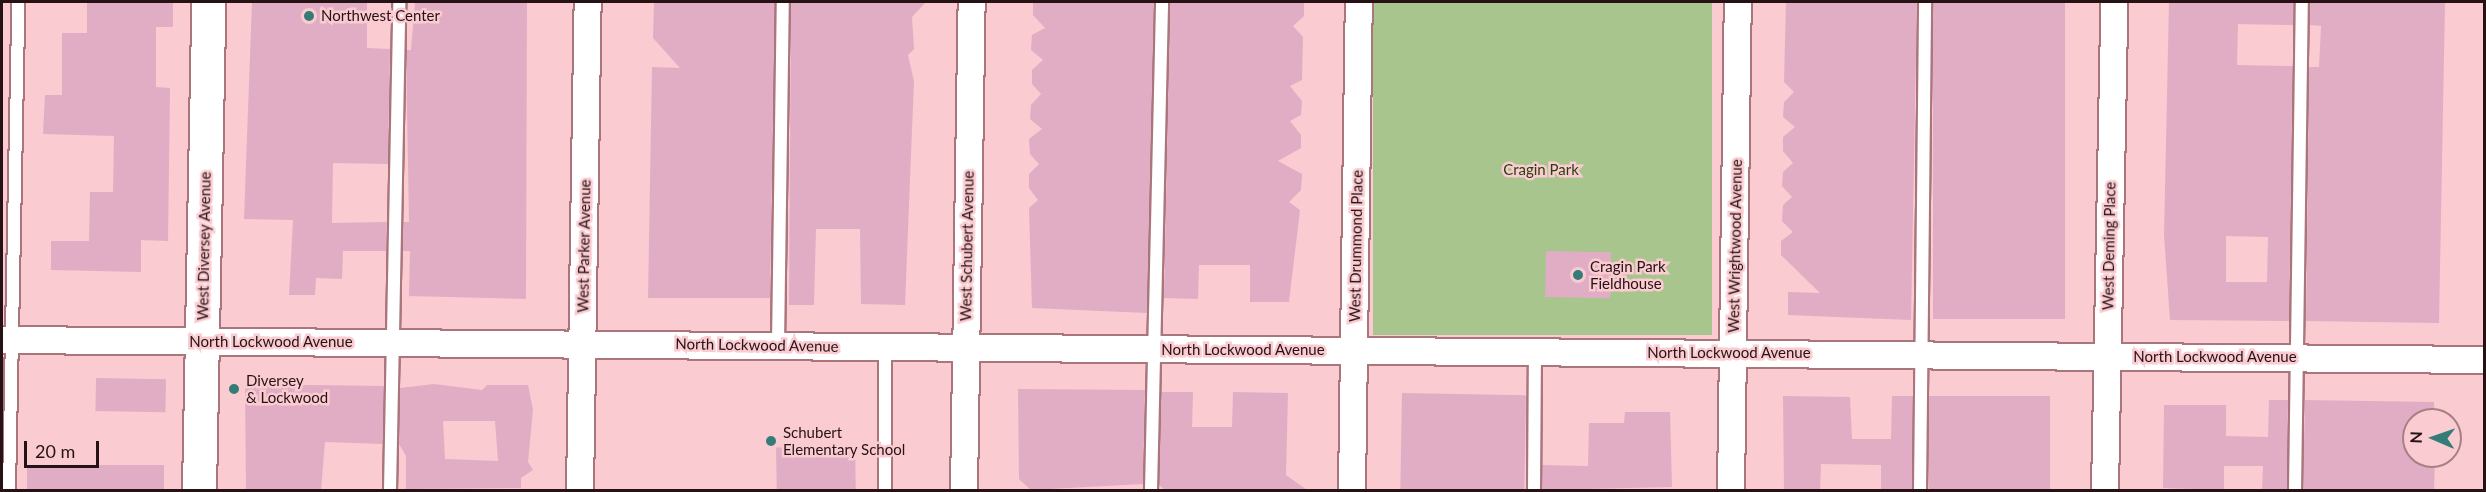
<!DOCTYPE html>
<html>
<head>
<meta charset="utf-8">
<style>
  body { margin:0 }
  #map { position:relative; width:2486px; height:492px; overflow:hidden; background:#facbd0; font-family:Lato,sans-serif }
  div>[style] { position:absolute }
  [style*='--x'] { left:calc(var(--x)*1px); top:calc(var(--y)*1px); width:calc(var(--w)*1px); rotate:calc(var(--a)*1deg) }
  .green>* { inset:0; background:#a7c58d; transform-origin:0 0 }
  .building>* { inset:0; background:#e1adc4; transform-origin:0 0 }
  .roads { filter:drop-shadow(2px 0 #aa757b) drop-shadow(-2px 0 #aa757b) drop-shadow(0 2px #aa757b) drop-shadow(0 -2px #aa757b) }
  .lane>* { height:12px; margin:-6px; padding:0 6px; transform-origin:6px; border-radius:6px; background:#fff }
  .street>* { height:26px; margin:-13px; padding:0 13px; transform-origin:13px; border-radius:13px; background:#fff }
  .secondary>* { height:33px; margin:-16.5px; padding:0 16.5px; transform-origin:16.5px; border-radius:16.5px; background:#fff }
  .dots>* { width:16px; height:16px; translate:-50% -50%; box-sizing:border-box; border:3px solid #facbd0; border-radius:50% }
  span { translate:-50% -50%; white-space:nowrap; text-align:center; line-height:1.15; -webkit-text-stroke:5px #facbd0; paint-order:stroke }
  .poi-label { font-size:15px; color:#261215 }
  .left { translate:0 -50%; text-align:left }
  .park-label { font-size:15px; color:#2a400e }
  .street-label { font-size:15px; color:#261215 }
  .frame { position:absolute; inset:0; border:3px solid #261215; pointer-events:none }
  .north { position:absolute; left:2402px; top:408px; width:60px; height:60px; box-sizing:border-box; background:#facbd0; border:2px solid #a58185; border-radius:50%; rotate:272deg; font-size:16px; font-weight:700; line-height:24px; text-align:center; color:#261215 }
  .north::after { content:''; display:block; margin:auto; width:21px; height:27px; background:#347c78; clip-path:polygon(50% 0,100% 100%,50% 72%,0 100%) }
  .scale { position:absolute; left:24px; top:441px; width:75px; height:27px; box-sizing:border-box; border:3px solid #261215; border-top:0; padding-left:8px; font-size:18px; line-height:21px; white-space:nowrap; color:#261215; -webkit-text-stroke:4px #facbd0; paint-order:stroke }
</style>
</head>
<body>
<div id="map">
  <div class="green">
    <div style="left:1373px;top:2px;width:339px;height:333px"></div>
  </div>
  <div class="building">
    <div style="clip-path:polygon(87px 2px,173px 2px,173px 27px,156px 27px,156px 87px,170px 88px,168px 241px,141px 240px,141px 272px,51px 270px,51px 241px,89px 241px,90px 192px,113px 192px,114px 136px,43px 134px,45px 95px,62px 95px,62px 33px,87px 33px)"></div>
    <div style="clip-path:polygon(252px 2px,367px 2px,367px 48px,390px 49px,388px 164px,333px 163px,332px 223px,387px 222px,386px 251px,343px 251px,342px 279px,316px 278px,315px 295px,289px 295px,293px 220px,244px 219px)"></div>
    <div style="clip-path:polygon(415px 2px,527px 2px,526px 299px,409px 296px,410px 251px,403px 251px,403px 222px,409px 222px,406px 50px,411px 50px)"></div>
    <div style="clip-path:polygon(654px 2px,775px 2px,770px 298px,648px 298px,652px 67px,680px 68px,653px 38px)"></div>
    <div style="clip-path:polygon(791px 2px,926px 2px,912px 17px,914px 49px,908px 55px,914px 81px,905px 305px,861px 304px,860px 229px,816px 229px,814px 305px,789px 305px)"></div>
    <div style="clip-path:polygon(1033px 2px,1154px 2px,1147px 313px,1032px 308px,1029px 208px,1038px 200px,1029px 188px,1029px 174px,1039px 164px,1030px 154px,1029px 139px,1042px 129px,1030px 119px,1031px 105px,1041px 94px,1032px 84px,1032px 70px,1043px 60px,1031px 50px,1032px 35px,1045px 28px,1033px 15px)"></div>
    <div style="clip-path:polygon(1170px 2px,1304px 2px,1304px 16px,1293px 26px,1303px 37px,1302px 80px,1290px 86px,1302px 101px,1301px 115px,1290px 121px,1301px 135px,1301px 148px,1278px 161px,1302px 174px,1301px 190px,1289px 202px,1300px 210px,1289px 302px,1250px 302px,1250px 265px,1199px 265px,1198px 299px,1164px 298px)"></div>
    <div style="clip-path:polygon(1786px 2px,1917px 2px,1911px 320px,1788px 315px,1788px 292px,1820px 293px,1781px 255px,1781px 241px,1793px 232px,1782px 221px,1783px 205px,1792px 197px,1782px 186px,1783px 172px,1793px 163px,1783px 151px,1783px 137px,1795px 127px,1783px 117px,1784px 102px,1794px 92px,1784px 82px)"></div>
    <div style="left:1933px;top:2px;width:132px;height:317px"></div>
    <div style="clip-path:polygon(evenodd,2169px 2px,2294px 2px,2293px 25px,2238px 24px,2237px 65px,2293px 66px,2289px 321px,2170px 320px,2164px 235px,2169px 2px,2226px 236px,2268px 237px,2267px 282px,2226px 282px,2226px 236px)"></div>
    <div style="clip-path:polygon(2310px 2px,2445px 2px,2439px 323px,2306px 321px,2309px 67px,2319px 67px,2321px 26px,2310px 25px)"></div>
    <div style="left:1546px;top:251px;width:65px;height:46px;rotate:1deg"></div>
    <div style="left:96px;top:378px;width:70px;height:33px;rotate:1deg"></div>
    <div style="clip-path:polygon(245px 384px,384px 386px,383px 444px,325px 442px,321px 490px,246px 490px)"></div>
    <div style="clip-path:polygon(evenodd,434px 384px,482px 390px,487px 385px,528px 385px,533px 410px,528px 462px,533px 470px,521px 478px,521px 488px,406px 489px,406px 456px,399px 444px,400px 388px,434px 384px,443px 421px,495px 421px,498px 461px,445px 459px,443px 421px)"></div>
    <div style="clip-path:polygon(1018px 389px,1145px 390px,1143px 484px,1031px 490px,1019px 479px)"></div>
    <div style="clip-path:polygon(1161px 392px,1193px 392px,1192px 427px,1232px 427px,1233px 392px,1288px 393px,1286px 475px,1307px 490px,1165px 490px,1159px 485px)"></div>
    <div style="left:1402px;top:393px;width:124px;height:97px;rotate:1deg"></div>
    <div style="clip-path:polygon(1783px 396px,1850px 397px,1852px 439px,1891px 439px,1892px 396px,1913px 396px,1912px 490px,1881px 490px,1881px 465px,1821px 464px,1820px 490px,1784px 490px)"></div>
    <div style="left:1929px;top:396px;width:121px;height:94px"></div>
    <div style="clip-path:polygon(2269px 400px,2288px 400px,2287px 490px,2262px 490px,2263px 466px,2224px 466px,2224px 490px,2163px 488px,2164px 405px,2226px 405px,2226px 436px,2268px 437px)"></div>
    <div style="clip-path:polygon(2305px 400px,2434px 402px,2435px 420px,2414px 420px,2414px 456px,2435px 456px,2434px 490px,2303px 490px)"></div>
    <div style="clip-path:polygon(1625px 412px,1670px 412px,1672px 487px,1542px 490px,1542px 465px,1588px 466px,1589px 423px,1624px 423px)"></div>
    <div style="left:855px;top:446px;width:44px;height:79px;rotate:89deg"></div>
    <div style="left:27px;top:465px;width:137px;height:25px"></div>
  </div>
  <div class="roads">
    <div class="lane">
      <div style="--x:778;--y:345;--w:343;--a:-89.2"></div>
      <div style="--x:885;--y:347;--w:143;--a:90"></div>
      <div style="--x:9;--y:490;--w:488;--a:-88.9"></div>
      <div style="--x:390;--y:490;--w:488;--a:-88.9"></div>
      <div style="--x:1151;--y:490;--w:488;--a:-88.7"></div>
      <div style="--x:1534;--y:490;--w:138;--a:-89.6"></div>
      <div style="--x:1920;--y:490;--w:488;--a:-89.4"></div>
      <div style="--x:2295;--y:490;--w:488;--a:-89.2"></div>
    </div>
    <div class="street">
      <div style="--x:2;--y:340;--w:2482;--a:0.46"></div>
      <div style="--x:580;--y:490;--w:488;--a:-89.1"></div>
      <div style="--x:964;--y:490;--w:488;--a:-89.1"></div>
      <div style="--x:1352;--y:490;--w:488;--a:-89.2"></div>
      <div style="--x:1731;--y:490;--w:488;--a:-89.2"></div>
      <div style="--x:2105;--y:490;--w:488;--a:-88.9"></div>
    </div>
    <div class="secondary">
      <div style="--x:199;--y:490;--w:488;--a:-88.9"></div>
    </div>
  </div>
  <div class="dots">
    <div style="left:309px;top:16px;background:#347c78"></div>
    <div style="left:1578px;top:275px;background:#347c78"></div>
    <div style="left:234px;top:389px;background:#347c78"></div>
    <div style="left:771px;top:441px;background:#347c78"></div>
  </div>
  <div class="poi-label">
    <span class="left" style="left:321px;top:16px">Northwest Center</span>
    <span class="left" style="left:1590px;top:275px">Cragin Park<br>Fieldhouse</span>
    <span class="left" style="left:246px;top:389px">Diversey<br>&amp; Lockwood</span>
    <span class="left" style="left:783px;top:441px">Schubert<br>Elementary School</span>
  </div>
  <div class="park-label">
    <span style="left:1541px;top:170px">Cragin Park</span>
  </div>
  <div class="street-label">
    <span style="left:204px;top:246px;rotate:-89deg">West Diversey Avenue</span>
    <span style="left:584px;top:246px;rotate:-89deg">West Parker Avenue</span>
    <span style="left:967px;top:246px;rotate:-89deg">West Schubert Avenue</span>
    <span style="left:1356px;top:246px;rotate:-89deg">West Drummond Place</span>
    <span style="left:1735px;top:246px;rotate:-89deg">West Wrightwood Avenue</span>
    <span style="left:2109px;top:246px;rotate:-89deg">West Deming Place</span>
    <span style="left:271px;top:342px">North Lockwood Avenue</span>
    <span style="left:757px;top:345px;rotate:1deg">North Lockwood Avenue</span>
    <span style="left:1243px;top:350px">North Lockwood Avenue</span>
    <span style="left:1729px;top:353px">North Lockwood Avenue</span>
    <span style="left:2215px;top:357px">North Lockwood Avenue</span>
  </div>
  <div class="frame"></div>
  <div class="north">N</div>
  <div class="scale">20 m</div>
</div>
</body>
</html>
